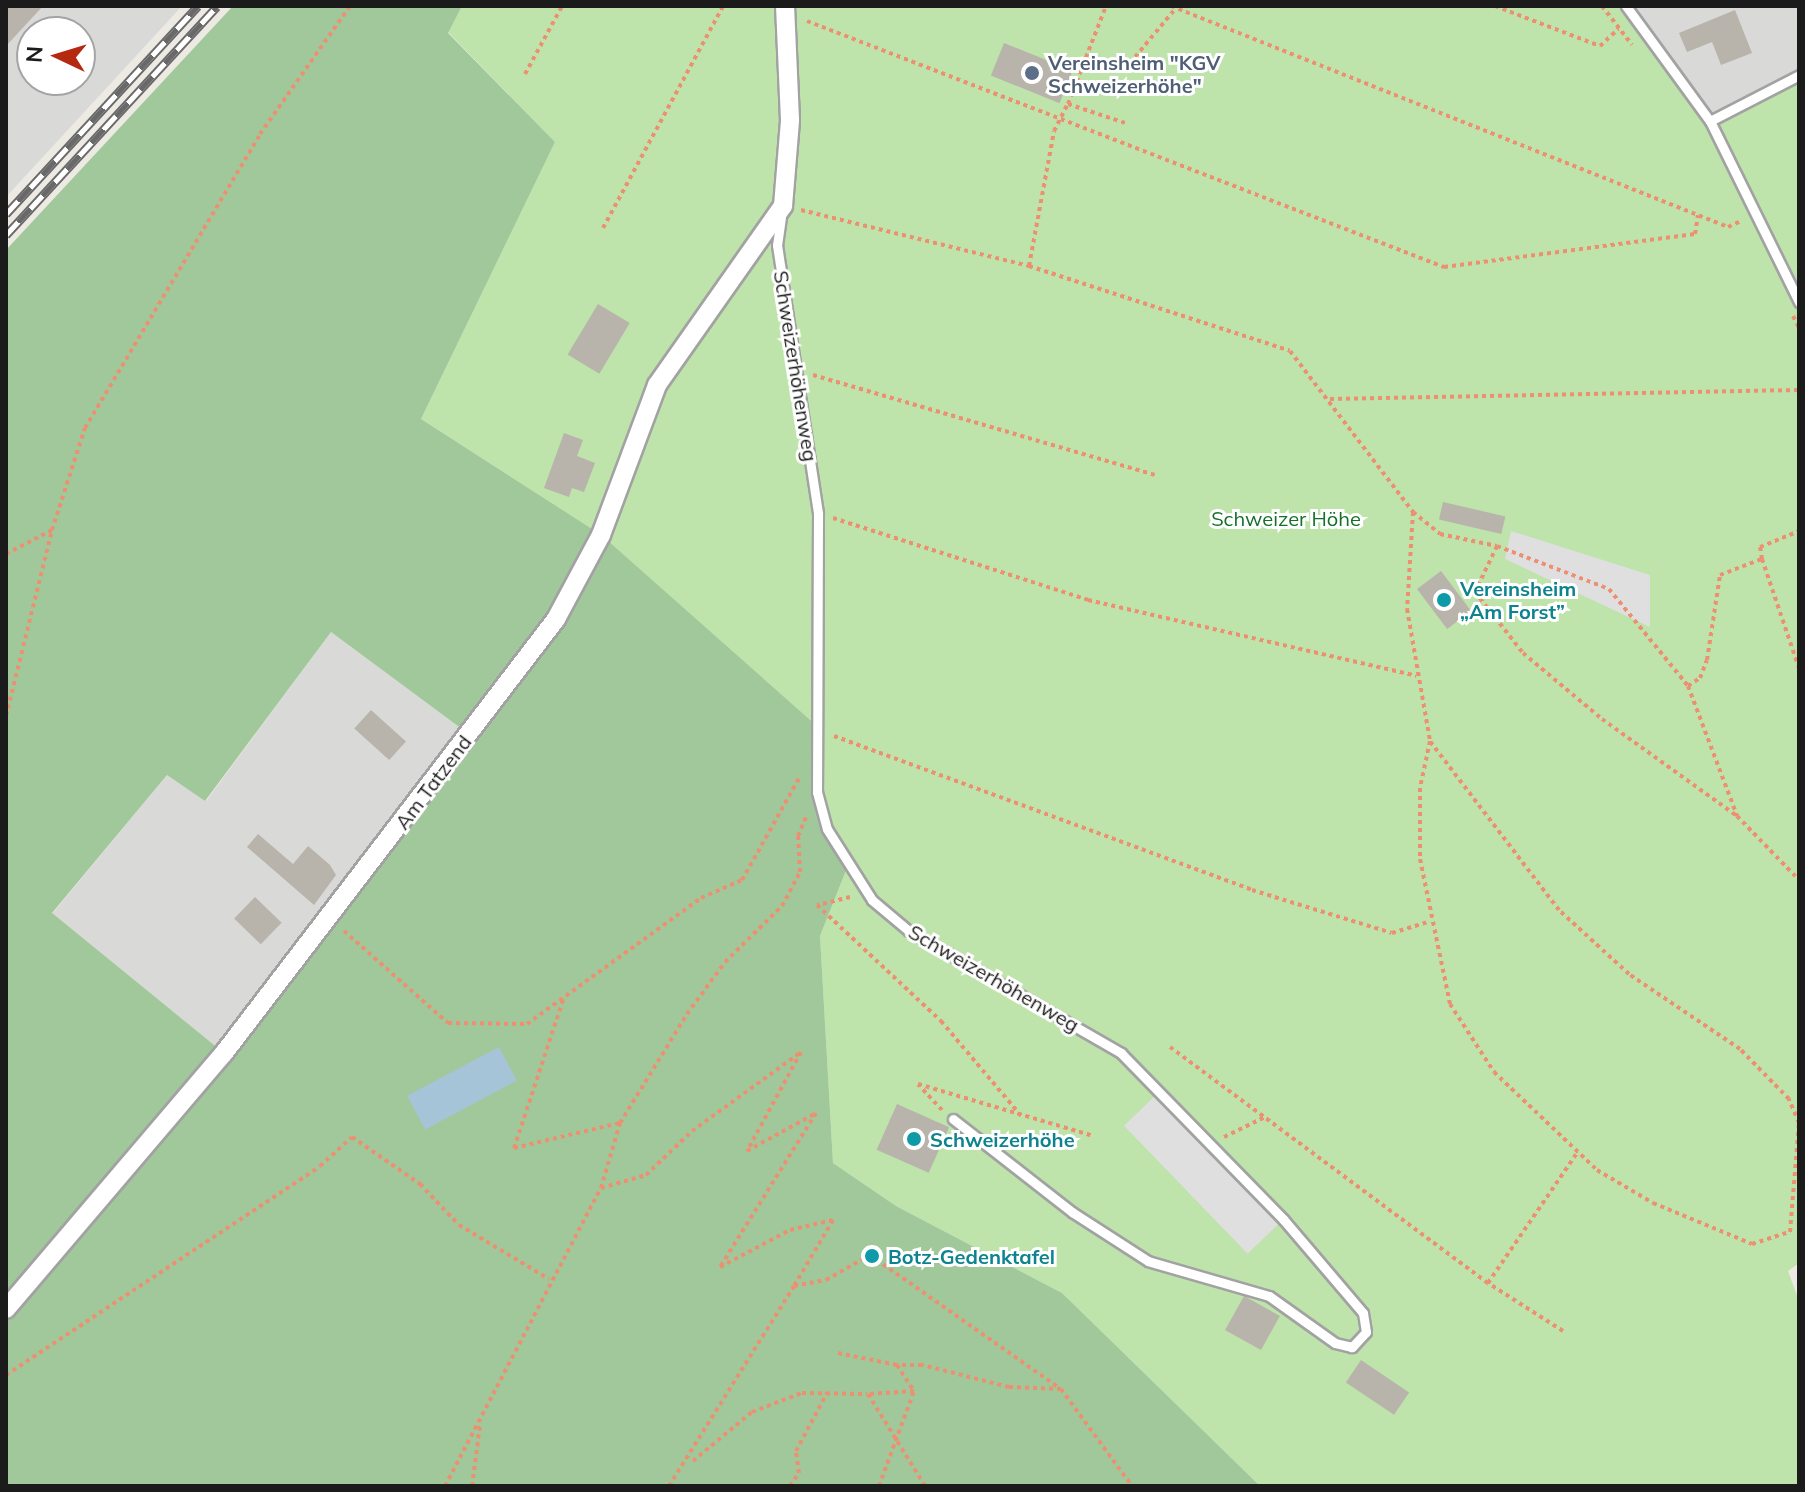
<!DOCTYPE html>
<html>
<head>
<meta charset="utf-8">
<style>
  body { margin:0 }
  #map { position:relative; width:1805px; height:1492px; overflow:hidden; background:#eceae2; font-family:Mulish,sans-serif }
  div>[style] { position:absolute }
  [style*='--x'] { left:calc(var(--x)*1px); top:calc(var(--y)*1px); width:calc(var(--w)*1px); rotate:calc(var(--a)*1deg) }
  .residential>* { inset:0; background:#d9d9d8 }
  .grass>* { inset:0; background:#bee3ab }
  .forest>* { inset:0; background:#a1c89a }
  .parking>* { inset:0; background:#dfdfdf; transform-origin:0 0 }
  .water>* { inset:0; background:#a5c4d7; transform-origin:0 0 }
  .building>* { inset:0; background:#b8b3ab; transform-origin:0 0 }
  .path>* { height:4px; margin-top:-2px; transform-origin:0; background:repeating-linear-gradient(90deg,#ed9072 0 4px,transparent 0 8px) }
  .roads { filter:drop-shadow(2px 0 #a2a2a2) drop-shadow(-2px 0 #a2a2a2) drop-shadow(0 2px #a2a2a2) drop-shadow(0 -2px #a2a2a2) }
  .service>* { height:9px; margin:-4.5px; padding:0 4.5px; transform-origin:4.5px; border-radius:4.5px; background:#fff }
  .minor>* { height:18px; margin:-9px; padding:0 9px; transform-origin:9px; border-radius:9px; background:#fff }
  .rail>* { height:9px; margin-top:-4.5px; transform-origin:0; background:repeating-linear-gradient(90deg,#fff 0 18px,#696969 0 36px); box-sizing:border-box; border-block:2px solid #696969 }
  .dots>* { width:22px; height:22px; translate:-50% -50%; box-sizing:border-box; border:4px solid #fff; border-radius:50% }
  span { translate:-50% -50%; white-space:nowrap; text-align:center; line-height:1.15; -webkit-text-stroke:6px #fff; paint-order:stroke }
  .service-label { font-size:20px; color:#4e5e75; font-weight:700 }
  .left { translate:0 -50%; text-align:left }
  .street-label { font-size:20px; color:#1b1b1b }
  .park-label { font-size:20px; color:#146f29 }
  .culture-label { font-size:20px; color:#0d838f; font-weight:700 }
  .frame { position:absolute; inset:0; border:8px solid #1b1b1b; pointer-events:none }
  .north { position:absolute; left:16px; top:16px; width:80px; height:80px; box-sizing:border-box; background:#fff; border:2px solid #a4a4a4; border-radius:50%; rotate:274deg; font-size:22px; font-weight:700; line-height:32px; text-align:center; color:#1b1b1b }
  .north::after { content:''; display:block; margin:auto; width:28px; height:36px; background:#b62911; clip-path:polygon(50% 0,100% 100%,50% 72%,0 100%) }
</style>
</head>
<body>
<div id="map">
  <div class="residential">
    <div style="clip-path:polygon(evenodd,6px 6px,182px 6px,6px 197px,6px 6px,32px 32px,80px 32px,80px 80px,32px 80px,32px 32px)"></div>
    <div style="clip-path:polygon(1618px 6px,1799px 6px,1799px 75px,1710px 121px)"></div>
    <div style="clip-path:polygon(331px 632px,469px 734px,224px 1053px,52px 914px,167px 775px,206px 801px)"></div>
  </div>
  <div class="grass">
    <div style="clip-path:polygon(462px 6px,1618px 6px,1710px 121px,1799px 75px,1799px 1263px,1788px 1271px,1799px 1301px,1799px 1486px,1260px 1486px,1062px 1293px,896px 1206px,833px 1163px,820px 936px,847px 868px,817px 792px,817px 726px,601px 535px,421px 419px,555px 142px,448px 32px)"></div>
  </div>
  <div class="forest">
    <div style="clip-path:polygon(233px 6px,462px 6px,448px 33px,555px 142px,421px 419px,592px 529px,549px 613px,462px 729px,331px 632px,205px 801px,167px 775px,52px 913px,219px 1049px,6px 1298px,6px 250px)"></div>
    <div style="clip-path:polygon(607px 540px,817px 726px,817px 792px,847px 868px,820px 936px,833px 1163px,896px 1206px,1062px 1293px,1260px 1486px,6px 1486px,6px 1319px,229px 1059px)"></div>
  </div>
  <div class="parking">
    <div style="clip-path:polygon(1511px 531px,1650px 575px,1650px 627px,1505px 559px)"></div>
    <div style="left:1160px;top:1091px;width:178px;height:50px;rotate:46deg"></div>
  </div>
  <div class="water">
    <div style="left:499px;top:1047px;width:38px;height:104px;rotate:62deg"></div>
  </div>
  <div class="building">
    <div style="clip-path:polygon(6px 6px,43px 6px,6px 46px)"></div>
    <div style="clip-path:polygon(1735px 10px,1752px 53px,1721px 65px,1712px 42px,1687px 52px,1679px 33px)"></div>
    <div style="left:1004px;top:43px;width:74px;height:35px;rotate:22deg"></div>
    <div style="left:598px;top:304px;width:37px;height:59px;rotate:31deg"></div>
    <div style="clip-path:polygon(564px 433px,583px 440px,577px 456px,595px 463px,584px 492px,572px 488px,569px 497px,544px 488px)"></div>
    <div style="left:1443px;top:502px;width:64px;height:18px;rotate:13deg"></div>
    <div style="left:1441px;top:571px;width:50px;height:30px;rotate:53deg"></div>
    <div style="left:371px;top:710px;width:47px;height:25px;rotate:42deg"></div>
    <div style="clip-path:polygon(258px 834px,293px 864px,308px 846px,330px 865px,336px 875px,314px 905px,247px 847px)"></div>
    <div style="left:255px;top:897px;width:37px;height:30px;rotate:44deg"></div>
    <div style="left:897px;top:1104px;width:57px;height:50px;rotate:24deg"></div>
    <div style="left:1244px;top:1296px;width:41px;height:39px;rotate:29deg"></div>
    <div style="left:1361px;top:1360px;width:58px;height:27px;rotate:34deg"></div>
  </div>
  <div class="path">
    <div style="--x:1171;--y:6;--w:599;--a:21.64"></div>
    <div style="--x:1728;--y:227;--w:14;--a:-25"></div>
    <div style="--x:1495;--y:6;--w:112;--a:20.9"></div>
    <div style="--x:1600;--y:46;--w:25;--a:-43"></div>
    <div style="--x:1602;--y:6;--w:49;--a:52.4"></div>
    <div style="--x:807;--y:21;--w:683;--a:21.12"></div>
    <div style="--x:1444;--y:267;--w:253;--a:-7.5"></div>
    <div style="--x:1695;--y:234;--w:19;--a:-81"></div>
    <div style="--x:1083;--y:65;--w:63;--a:-68.7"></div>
    <div style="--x:525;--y:74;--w:77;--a:-61.4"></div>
    <div style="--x:1068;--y:104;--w:42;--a:-69"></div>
    <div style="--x:1083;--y:65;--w:33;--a:9"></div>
    <div style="--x:1116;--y:70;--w:16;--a:-27"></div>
    <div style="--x:1130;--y:63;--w:72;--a:-50.1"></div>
    <div style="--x:801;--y:210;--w:235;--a:13.8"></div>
    <div style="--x:1029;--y:266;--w:274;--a:18"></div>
    <div style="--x:1290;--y:351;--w:203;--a:52.6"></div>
    <div style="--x:1413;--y:512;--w:35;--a:39"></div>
    <div style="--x:1440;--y:534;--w:58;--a:11.9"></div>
    <div style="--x:1497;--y:546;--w:120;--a:21"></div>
    <div style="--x:1609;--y:589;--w:125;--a:50.8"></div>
    <div style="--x:1688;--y:686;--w:139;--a:69.3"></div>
    <div style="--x:1737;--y:816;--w:89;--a:45.9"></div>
    <div style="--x:603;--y:228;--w:252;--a:-61.6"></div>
    <div style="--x:1029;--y:266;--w:137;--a:-79.5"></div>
    <div style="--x:1054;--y:131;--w:30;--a:-63"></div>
    <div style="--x:1068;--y:104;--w:60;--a:18.4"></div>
    <div style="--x:1793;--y:316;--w:13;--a:63"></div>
    <div style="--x:813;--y:375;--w:356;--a:16.3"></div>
    <div style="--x:1330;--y:399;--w:469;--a:-1.1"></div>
    <div style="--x:1413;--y:512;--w:97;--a:93.5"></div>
    <div style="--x:1407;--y:609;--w:134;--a:80.1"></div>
    <div style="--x:1430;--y:741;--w:48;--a:102"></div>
    <div style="--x:1420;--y:788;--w:71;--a:90"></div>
    <div style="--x:1420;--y:859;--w:148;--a:78.3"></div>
    <div style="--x:1450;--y:1004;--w:81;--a:57.1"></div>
    <div style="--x:1494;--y:1072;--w:142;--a:43.6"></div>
    <div style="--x:1597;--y:1170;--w:65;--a:30.5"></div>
    <div style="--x:1653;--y:1203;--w:107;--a:22.5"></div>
    <div style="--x:1752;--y:1244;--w:40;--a:-18"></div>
    <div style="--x:1790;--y:1232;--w:109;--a:-85.3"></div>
    <div style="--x:1799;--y:1123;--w:26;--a:-113"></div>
    <div style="--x:1789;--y:1099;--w:70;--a:-134.4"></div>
    <div style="--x:1740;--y:1049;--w:134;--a:-146"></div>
    <div style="--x:1629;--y:974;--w:95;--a:-137.6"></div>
    <div style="--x:1559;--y:910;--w:213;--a:-127.4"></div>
    <div style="--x:833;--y:518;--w:268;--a:17.8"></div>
    <div style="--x:1088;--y:600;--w:337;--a:13"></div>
    <div style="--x:1497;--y:546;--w:51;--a:115.6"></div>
    <div style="--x:1475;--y:592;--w:78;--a:51.8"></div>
    <div style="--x:1523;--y:653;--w:103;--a:39.9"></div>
    <div style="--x:1602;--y:719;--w:166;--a:35.7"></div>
    <div style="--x:6;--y:554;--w:52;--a:-27.6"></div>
    <div style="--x:1762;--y:559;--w:12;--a:-99"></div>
    <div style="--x:1760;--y:547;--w:42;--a:-22.3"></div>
    <div style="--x:1688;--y:686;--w:14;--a:-34"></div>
    <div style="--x:1700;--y:678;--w:19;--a:-69"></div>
    <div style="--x:1707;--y:660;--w:86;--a:-81.3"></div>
    <div style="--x:1720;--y:575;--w:45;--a:-20.9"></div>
    <div style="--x:1762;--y:559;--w:115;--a:71.3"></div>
    <div style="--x:6;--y:716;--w:192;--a:-76.1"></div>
    <div style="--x:52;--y:530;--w:107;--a:-72.1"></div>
    <div style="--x:85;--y:428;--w:342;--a:-59.2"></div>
    <div style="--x:260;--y:134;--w:156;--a:-54.9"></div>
    <div style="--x:834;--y:736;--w:445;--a:20.2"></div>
    <div style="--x:1252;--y:890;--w:146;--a:17.1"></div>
    <div style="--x:1392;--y:933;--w:38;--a:-17"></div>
    <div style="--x:850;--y:897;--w:34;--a:166"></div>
    <div style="--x:817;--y:905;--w:170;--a:43.1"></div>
    <div style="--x:941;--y:1021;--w:126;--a:49.8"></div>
    <div style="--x:344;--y:931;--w:139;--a:41.5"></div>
    <div style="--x:448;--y:1023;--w:79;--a:0.7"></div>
    <div style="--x:527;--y:1024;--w:215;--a:-35.9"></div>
    <div style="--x:701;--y:898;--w:45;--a:-23.7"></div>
    <div style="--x:742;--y:880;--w:120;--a:-60.7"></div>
    <div style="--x:563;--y:1000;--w:156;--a:108.3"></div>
    <div style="--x:514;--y:1148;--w:109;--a:-13.3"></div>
    <div style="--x:1170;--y:1047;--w:396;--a:36.6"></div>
    <div style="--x:942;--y:1110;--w:35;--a:-133"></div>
    <div style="--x:918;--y:1084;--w:183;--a:16.5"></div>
    <div style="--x:1224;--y:1137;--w:46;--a:-26"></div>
    <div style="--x:601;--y:1188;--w:47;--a:-16.1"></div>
    <div style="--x:646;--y:1175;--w:64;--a:-43.7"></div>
    <div style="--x:692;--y:1131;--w:135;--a:-35.9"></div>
    <div style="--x:801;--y:1052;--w:113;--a:118.6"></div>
    <div style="--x:747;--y:1151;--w:79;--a:-28.8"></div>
    <div style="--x:816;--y:1113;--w:181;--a:121.9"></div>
    <div style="--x:720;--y:1267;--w:79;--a:-27.9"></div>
    <div style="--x:790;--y:1230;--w:44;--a:-13.1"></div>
    <div style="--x:833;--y:1220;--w:77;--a:120.6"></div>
    <div style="--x:794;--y:1286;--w:33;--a:-11"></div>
    <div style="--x:826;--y:1280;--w:51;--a:-29.6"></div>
    <div style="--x:870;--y:1255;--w:233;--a:35.1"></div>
    <div style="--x:1061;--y:1389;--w:52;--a:-177.8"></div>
    <div style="--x:1009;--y:1387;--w:90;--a:-165.8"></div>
    <div style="--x:922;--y:1365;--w:25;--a:180"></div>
    <div style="--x:897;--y:1365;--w:31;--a:57"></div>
    <div style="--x:914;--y:1391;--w:46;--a:176.3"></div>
    <div style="--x:868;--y:1394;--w:108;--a:58.2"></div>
    <div style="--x:1563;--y:1331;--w:89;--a:-147.4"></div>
    <div style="--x:1488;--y:1283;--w:158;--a:-55.6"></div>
    <div style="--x:838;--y:1353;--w:60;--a:11.5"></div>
    <div style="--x:6;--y:1375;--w:377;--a:-33.6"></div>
    <div style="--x:320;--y:1166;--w:43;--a:-42.2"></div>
    <div style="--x:352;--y:1137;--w:83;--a:34.7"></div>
    <div style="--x:420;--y:1184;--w:57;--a:46.4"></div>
    <div style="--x:459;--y:1225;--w:105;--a:31"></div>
    <div style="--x:1061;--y:1389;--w:120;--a:53.8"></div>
    <div style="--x:693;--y:1461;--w:77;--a:-39.7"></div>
    <div style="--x:752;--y:1412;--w:53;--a:-20.8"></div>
    <div style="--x:802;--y:1393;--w:65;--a:0.9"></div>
    <div style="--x:445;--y:1486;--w:336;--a:-62.4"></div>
    <div style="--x:601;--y:1188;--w:68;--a:-73.7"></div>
    <div style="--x:620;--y:1123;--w:128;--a:-58.4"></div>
    <div style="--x:687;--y:1014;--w:64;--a:-53.8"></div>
    <div style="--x:725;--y:962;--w:80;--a:-44.5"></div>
    <div style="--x:782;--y:906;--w:38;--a:-62"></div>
    <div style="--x:800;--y:872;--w:36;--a:-93"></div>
    <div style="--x:798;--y:836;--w:23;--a:-67"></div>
    <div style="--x:472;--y:1486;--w:62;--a:-82.5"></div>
    <div style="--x:669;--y:1486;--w:236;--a:-58"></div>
    <div style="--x:790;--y:1486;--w:16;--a:-55"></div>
    <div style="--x:799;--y:1473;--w:22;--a:-98"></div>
    <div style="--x:796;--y:1451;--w:66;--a:-61.9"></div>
    <div style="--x:879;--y:1486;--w:101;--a:-69.8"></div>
  </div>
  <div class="roads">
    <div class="service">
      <div style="--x:1626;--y:6;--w:142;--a:53.9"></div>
      <div style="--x:1710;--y:121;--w:202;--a:63.8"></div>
      <div style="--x:1710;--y:121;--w:100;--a:-27.3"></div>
      <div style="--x:781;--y:217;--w:28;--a:98"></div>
      <div style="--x:777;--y:245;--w:272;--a:81.3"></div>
      <div style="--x:818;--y:514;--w:278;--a:90.2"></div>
      <div style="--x:817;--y:792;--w:38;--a:75"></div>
      <div style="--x:827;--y:829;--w:84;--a:57.6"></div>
      <div style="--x:872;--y:900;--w:48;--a:40"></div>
      <div style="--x:909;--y:931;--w:245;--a:29.9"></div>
      <div style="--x:1121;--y:1053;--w:232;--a:45.7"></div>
      <div style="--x:1283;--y:1219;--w:123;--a:49.6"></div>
      <div style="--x:1363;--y:1313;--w:19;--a:81"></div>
      <div style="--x:1366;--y:1332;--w:21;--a:133"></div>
      <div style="--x:1352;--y:1347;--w:17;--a:-167"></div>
      <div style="--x:1335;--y:1343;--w:81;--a:-144.5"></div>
      <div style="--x:1269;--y:1296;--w:126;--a:-163.9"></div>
      <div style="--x:1148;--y:1261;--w:90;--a:-147.2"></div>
      <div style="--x:1072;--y:1212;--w:151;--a:-142"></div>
    </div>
    <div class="minor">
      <div style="--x:6;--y:1309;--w:336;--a:-49.6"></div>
      <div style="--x:224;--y:1053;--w:546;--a:-52.58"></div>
      <div style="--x:556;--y:619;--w:95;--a:-61.8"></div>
      <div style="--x:601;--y:535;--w:160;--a:-69.5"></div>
      <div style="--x:657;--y:385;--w:219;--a:-54.9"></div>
      <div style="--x:783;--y:206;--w:86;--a:-85.3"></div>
      <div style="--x:790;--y:120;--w:114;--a:-92.5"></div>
    </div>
  </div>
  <div class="rail">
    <div style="--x:6;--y:214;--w:283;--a:-47.3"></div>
    <div style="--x:6;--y:235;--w:311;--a:-47.3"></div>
  </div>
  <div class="dots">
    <div style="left:1032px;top:73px;background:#5c6f8a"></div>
    <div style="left:1444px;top:600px;background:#0f9aa8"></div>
    <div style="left:914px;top:1139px;background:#0f9aa8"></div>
    <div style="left:872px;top:1256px;background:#0f9aa8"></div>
  </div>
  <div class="service-label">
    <span class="left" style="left:1048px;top:74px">Vereinsheim "KGV<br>Schweizerhöhe"</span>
  </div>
  <div class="street-label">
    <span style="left:796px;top:366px;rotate:81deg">Schweizerhöhenweg</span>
    <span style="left:433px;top:782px;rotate:-53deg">Am Tatzend</span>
    <span style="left:994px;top:978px;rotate:30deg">Schweizerhöhenweg</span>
  </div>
  <div class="park-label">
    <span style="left:1286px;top:518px">Schweizer Höhe</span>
  </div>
  <div class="culture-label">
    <span class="left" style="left:1460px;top:600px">Vereinsheim<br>„Am Forst”</span>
    <span class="left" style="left:930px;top:1139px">Schweizerhöhe</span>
    <span class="left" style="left:888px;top:1256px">Botz-Gedenktafel</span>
  </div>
  <div class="frame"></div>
  <div class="north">N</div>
</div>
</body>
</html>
